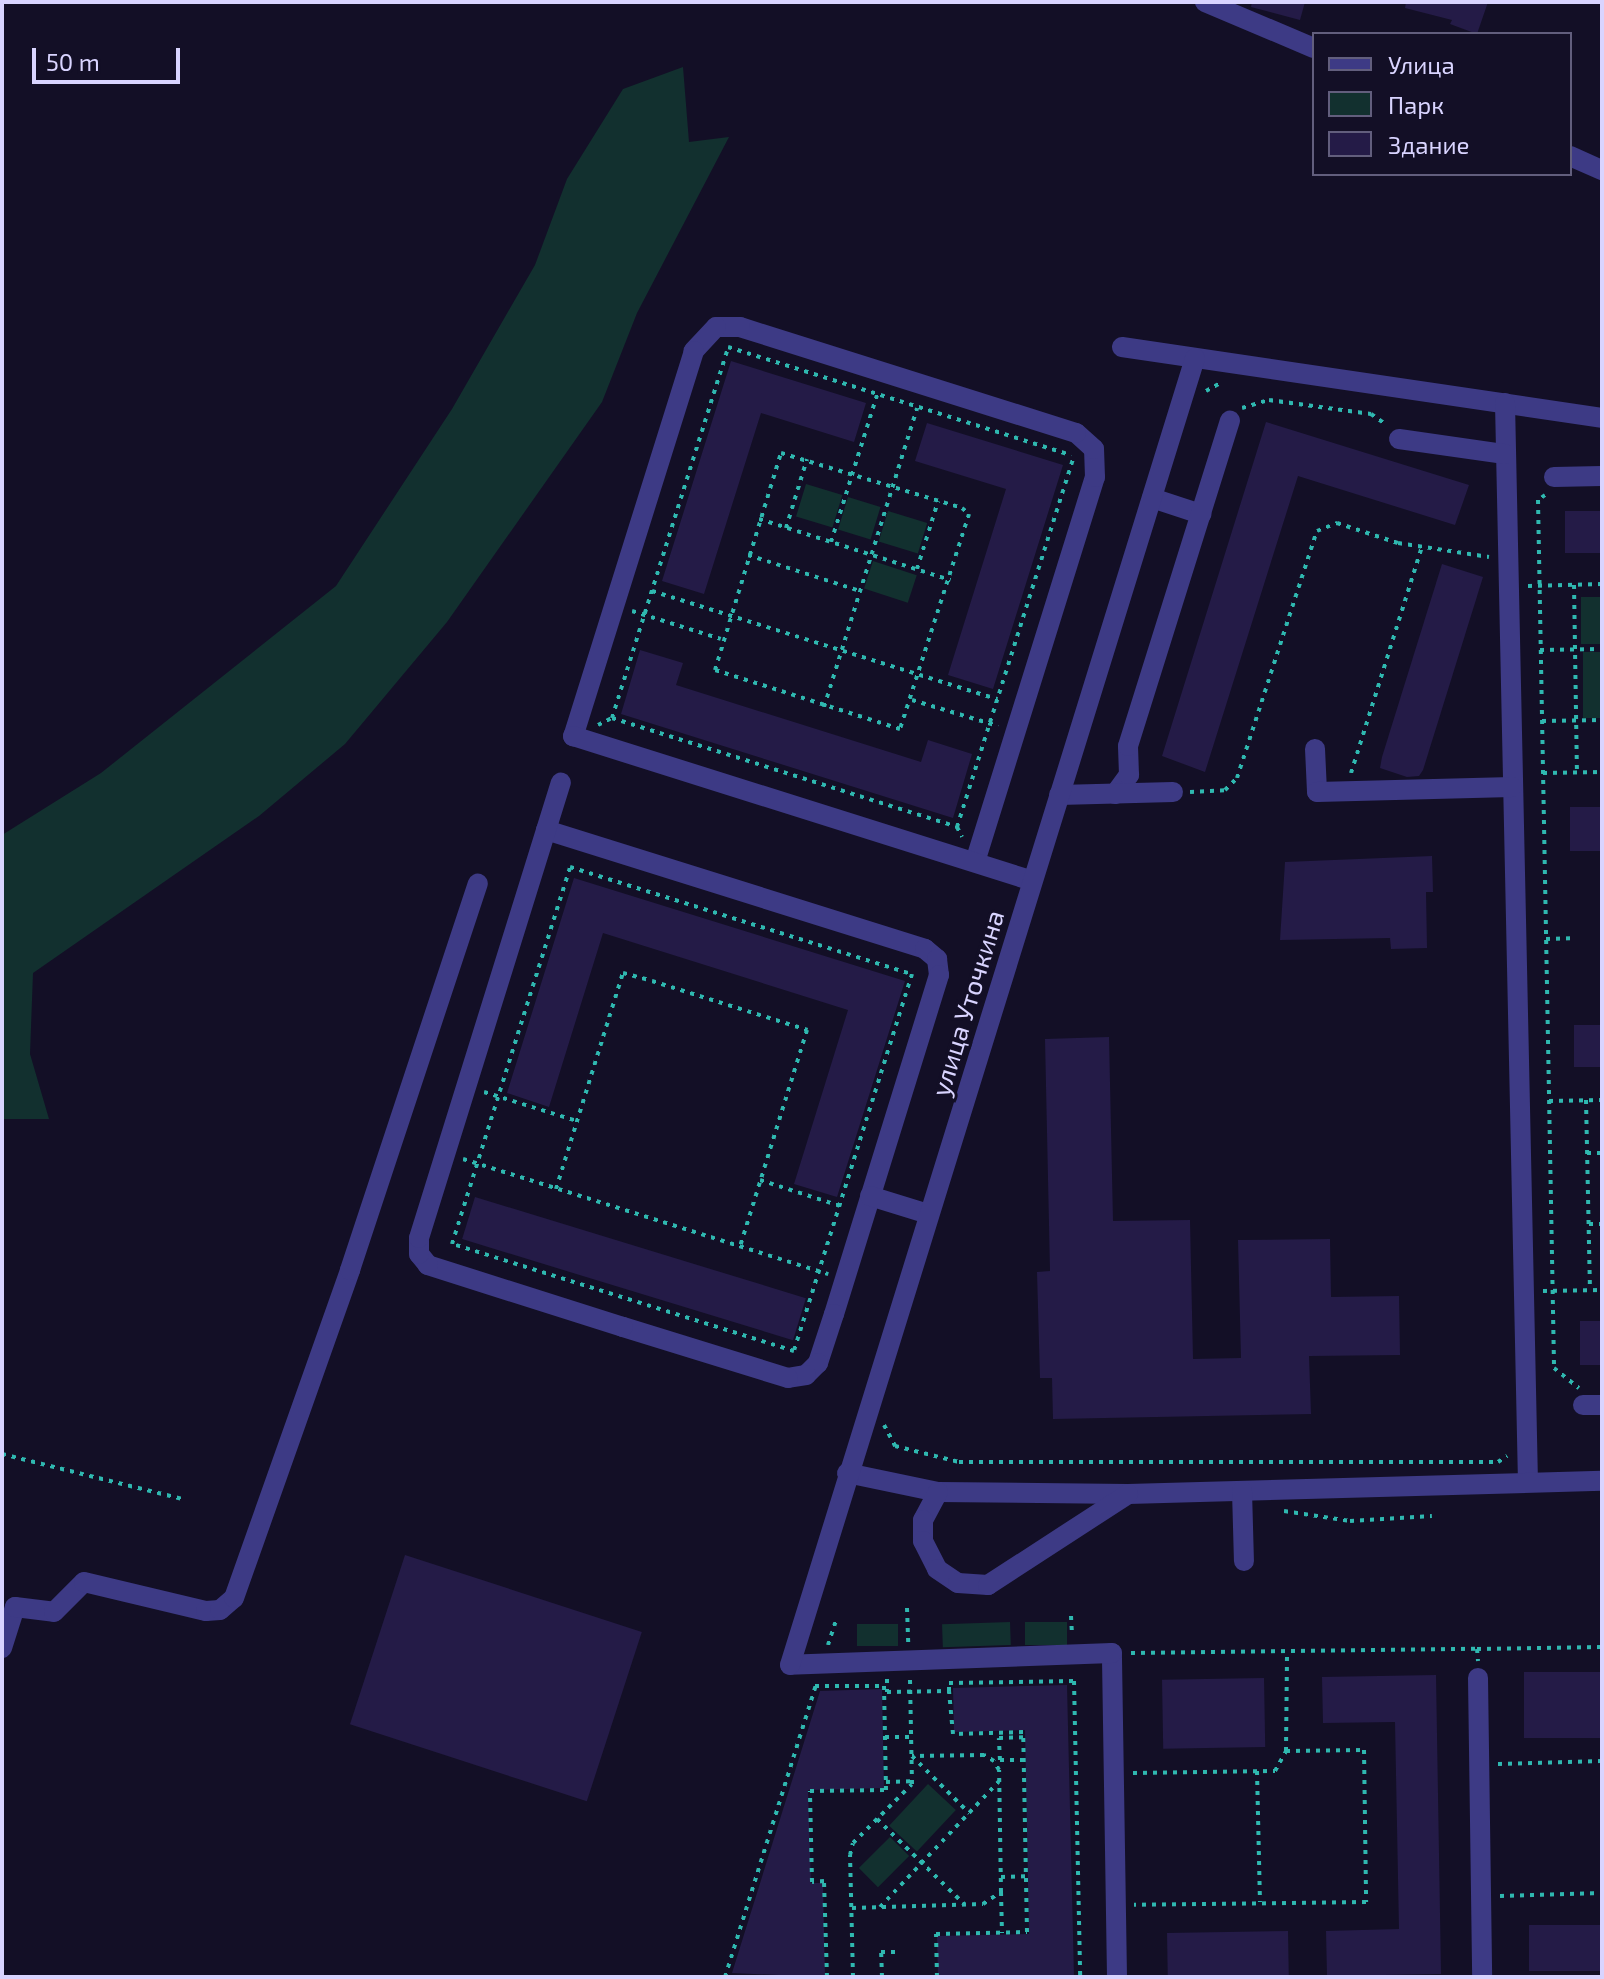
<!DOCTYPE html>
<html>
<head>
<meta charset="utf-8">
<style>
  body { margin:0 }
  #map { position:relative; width:1604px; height:1979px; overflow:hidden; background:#130f26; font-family:"Exo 2",sans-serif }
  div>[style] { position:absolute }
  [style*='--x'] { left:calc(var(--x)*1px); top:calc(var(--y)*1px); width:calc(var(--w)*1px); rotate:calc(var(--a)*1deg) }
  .green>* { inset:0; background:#12302f; transform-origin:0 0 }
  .building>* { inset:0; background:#241b47; transform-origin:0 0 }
  .path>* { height:4px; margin-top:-2px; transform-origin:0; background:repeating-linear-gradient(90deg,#2fb8b0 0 4px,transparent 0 10px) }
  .minor>* { height:20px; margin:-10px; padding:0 10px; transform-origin:10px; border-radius:10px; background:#3d3a85 }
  span { translate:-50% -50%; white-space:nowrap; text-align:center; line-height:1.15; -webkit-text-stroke:6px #130f26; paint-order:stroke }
  .street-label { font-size:26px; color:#d9d4ff }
  .frame { position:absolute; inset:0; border:4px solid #d9d4ff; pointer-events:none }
  .legend { position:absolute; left:1312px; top:32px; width:260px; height:144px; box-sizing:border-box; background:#130f26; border:2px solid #625e7d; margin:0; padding:10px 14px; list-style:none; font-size:24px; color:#d9d4ff }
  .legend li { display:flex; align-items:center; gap:16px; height:40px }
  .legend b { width:40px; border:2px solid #625e7d }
  .scale { position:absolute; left:32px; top:48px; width:148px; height:36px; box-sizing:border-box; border:4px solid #d9d4ff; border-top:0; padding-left:10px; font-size:24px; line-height:28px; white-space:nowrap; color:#d9d4ff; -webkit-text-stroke:6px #130f26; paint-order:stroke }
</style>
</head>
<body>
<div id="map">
  <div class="green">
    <div style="clip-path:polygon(683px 67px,689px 142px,729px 137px,637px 313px,602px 402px,447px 622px,345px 744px,259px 816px,33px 973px,30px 1054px,49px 1119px,2px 1119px,2px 835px,101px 773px,336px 586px,452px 409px,535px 265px,567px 179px,623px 89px)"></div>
    <div style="left:806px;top:484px;width:38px;height:34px;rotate:17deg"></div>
    <div style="left:848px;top:497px;width:34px;height:34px;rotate:17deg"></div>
    <div style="left:888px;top:511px;width:41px;height:32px;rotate:17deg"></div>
    <div style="left:873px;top:561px;width:46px;height:29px;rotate:18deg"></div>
    <div style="left:1581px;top:597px;width:21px;height:47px"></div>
    <div style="left:1583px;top:652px;width:19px;height:66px"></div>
    <div style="left:1010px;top:1622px;width:23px;height:68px;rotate:88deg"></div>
    <div style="left:1025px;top:1622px;width:42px;height:23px"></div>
    <div style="left:857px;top:1624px;width:41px;height:22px"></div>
    <div style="left:928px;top:1784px;width:38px;height:57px;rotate:43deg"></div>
    <div style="left:890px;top:1837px;width:27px;height:44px;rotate:45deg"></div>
  </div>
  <div class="building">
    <div style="clip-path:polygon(1252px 2px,1305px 2px,1300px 20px,1251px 7px)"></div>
    <div style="clip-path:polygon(1406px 2px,1488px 2px,1477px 34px,1450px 24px,1452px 20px,1405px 8px)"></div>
    <div style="clip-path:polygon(731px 361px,866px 403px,854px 442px,761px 413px,704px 594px,662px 581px)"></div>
    <div style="clip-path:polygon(1266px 422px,1469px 485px,1455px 525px,1298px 476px,1205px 772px,1162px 756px)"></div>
    <div style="clip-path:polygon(927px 423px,1063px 465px,993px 689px,948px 675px,1006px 489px,915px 461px)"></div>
    <div style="left:1602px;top:511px;width:42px;height:37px;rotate:90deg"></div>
    <div style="clip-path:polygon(1442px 564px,1483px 577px,1423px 770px,1419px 776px,1407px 777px,1380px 768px,1382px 757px)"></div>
    <div style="clip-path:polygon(640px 650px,683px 663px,676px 685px,921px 762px,928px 740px,972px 754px,953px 818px,621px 714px)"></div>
    <div style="left:1602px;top:807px;width:44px;height:32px;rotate:90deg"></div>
    <div style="clip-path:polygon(1432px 856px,1433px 892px,1426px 892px,1427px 948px,1391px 949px,1390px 938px,1280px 940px,1285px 862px)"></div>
    <div style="clip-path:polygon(574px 878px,905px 981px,837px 1197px,794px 1184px,848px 1010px,603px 933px,549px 1107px,507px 1093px)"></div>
    <div style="left:1574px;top:1025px;width:28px;height:42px"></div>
    <div style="clip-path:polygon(1109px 1037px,1113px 1221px,1190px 1220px,1193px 1359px,1241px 1358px,1238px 1240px,1330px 1239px,1331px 1297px,1399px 1296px,1400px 1355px,1309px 1356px,1311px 1414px,1053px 1419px,1052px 1378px,1040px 1378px,1037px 1272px,1050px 1271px,1045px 1039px)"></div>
    <div style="left:475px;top:1197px;width:346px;height:44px;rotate:17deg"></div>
    <div style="left:1580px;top:1321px;width:22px;height:44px"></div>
    <div style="left:405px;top:1555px;width:249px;height:178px;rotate:18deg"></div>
    <div style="left:1602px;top:1672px;width:66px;height:78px;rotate:90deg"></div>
    <div style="clip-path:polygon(1436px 1675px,1441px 1974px,1327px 1976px,1326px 1931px,1399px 1929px,1395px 1722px,1323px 1723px,1322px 1677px)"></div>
    <div style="left:1264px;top:1678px;width:69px;height:102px;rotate:89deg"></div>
    <div style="clip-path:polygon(1067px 1685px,1074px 1977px,938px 1977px,937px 1936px,1029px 1934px,1025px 1730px,954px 1732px,953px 1688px)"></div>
    <div style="clip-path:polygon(882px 1689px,884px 1788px,808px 1790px,811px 1883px,823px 1883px,825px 1977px,732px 1973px,820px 1691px)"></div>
    <div style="left:1602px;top:1925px;width:46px;height:73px;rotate:90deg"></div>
    <div style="left:1288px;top:1931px;width:45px;height:121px;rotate:89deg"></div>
  </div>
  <div class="path">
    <div style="--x:1206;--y:391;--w:18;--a:-29"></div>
    <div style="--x:1242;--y:408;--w:28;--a:-17"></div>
    <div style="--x:1269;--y:400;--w:103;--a:7.8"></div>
    <div style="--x:1371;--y:414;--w:19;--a:35"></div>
    <div style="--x:781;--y:453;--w:189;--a:16.9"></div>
    <div style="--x:962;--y:508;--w:9;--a:41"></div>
    <div style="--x:969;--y:514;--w:226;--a:107.8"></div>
    <div style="--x:900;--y:729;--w:194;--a:-162.3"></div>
    <div style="--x:715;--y:670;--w:227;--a:-73.1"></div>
    <div style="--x:1545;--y:495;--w:9;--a:144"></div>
    <div style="--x:1538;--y:500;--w:868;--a:88.94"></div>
    <div style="--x:1554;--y:1368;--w:32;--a:39"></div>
    <div style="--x:759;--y:519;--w:201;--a:17.7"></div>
    <div style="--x:786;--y:528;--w:72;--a:-73.1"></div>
    <div style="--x:831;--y:542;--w:157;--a:-72.6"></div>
    <div style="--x:748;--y:555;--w:118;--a:17.8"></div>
    <div style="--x:917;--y:569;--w:71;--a:-72.8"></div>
    <div style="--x:1574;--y:585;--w:187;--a:89.1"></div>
    <div style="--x:1528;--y:586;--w:74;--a:-1.5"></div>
    <div style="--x:652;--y:591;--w:362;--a:17.4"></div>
    <div style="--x:632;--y:611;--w:93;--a:17.5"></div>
    <div style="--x:1540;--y:650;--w:62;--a:-0.9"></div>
    <div style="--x:912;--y:700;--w:90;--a:16.8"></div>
    <div style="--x:824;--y:707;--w:313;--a:-72.7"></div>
    <div style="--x:612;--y:718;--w:362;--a:17.5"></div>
    <div style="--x:957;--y:827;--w:11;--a:63"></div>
    <div style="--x:1542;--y:721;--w:60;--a:-1"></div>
    <div style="--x:598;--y:725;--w:16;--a:-27"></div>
    <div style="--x:612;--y:718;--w:389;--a:-72.6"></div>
    <div style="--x:728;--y:347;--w:360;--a:17.5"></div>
    <div style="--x:1351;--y:773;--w:238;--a:-72.6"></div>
    <div style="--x:1543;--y:773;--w:59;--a:-1"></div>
    <div style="--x:1190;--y:792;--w:35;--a:-3"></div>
    <div style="--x:1225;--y:790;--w:17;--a:-45"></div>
    <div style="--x:1237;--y:778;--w:260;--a:-72.1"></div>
    <div style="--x:1317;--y:531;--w:22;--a:-22"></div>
    <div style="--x:1337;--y:523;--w:64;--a:18.2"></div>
    <div style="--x:1398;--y:543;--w:92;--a:8.7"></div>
    <div style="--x:957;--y:827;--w:389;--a:-72.5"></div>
    <div style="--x:570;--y:867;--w:358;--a:17.4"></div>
    <div style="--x:912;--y:974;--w:395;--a:107.4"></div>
    <div style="--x:794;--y:1351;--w:358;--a:-162.6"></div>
    <div style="--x:452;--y:1244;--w:395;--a:-72.6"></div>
    <div style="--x:1546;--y:939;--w:25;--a:-2"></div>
    <div style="--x:484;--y:1092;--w:97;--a:17.3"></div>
    <div style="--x:1586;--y:1100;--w:190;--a:88.8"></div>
    <div style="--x:1549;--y:1101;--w:53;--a:-1.1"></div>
    <div style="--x:1587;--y:1153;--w:15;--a:0"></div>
    <div style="--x:463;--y:1159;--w:383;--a:17.5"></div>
    <div style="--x:760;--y:1180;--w:84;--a:18"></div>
    <div style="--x:556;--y:1189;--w:226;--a:-72.8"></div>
    <div style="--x:623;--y:973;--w:30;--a:15"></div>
    <div style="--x:652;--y:981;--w:163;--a:17.5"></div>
    <div style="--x:807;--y:1030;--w:227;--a:107.2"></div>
    <div style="--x:1589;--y:1224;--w:13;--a:0"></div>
    <div style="--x:1543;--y:1291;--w:59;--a:-1"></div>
    <div style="--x:884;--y:1425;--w:24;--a:62"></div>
    <div style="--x:895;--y:1446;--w:66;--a:14"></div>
    <div style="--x:959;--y:1462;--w:539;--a:0"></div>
    <div style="--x:1498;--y:1462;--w:11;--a:-34"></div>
    <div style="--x:2;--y:1454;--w:187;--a:14"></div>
    <div style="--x:1284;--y:1511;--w:67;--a:8.6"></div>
    <div style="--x:1350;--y:1521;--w:82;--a:-3.5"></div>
    <div style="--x:907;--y:1608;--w:34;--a:88"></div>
    <div style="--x:1071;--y:1616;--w:19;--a:87"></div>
    <div style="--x:828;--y:1645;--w:29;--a:-72"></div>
    <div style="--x:1477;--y:1649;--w:125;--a:-0.9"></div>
    <div style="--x:1131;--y:1653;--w:346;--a:-0.7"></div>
    <div style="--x:1477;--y:1649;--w:12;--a:85"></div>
    <div style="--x:887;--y:1679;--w:13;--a:90"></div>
    <div style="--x:887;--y:1692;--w:62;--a:-0.9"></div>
    <div style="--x:949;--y:1691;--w:8;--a:-90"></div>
    <div style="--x:949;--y:1683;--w:125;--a:-0.9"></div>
    <div style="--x:1074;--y:1681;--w:296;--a:88.8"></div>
    <div style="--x:815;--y:1686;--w:70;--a:0"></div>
    <div style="--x:885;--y:1737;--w:26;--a:0"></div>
    <div style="--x:1286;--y:1751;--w:100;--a:-89.4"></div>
    <div style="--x:912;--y:1756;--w:81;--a:45"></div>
    <div style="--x:1000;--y:1760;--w:22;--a:-93"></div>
    <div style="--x:999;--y:1738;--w:24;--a:-2"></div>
    <div style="--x:1000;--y:1760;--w:23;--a:0"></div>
    <div style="--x:1498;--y:1764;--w:104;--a:-1.7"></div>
    <div style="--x:1257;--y:1771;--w:131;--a:88.7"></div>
    <div style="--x:1133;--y:1773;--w:142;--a:-0.8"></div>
    <div style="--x:1275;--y:1771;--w:23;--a:-61"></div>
    <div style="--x:1286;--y:1751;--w:78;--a:-0.7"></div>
    <div style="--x:1364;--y:1750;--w:152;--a:89.2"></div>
    <div style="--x:1366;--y:1902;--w:232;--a:179.3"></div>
    <div style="--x:886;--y:1782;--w:25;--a:-2"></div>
    <div style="--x:877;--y:1819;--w:122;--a:44.3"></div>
    <div style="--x:1001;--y:1877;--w:25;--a:-2"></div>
    <div style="--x:1001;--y:1892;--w:41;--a:88.6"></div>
    <div style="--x:1500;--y:1896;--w:102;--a:-1.7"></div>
    <div style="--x:880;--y:1907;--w:173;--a:-46.6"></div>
    <div style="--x:852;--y:1908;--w:131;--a:-1.7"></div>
    <div style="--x:983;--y:1904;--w:22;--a:-34"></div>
    <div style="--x:1001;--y:1892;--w:122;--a:-90.9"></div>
    <div style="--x:999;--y:1770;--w:10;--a:-119"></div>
    <div style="--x:994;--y:1761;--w:12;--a:-149"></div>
    <div style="--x:984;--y:1755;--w:72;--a:179.2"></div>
    <div style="--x:725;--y:1977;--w:307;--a:-72.7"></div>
    <div style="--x:827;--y:1977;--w:96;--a:-91.8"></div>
    <div style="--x:824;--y:1881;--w:12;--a:175"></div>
    <div style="--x:812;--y:1882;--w:91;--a:-91.3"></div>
    <div style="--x:810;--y:1791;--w:76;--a:-0.8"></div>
    <div style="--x:886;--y:1790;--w:104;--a:-91.1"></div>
    <div style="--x:853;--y:1977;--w:122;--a:-91.4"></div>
    <div style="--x:850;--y:1855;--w:12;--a:-76"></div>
    <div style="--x:853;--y:1843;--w:83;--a:-45"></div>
    <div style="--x:912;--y:1784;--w:105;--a:-91.1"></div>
    <div style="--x:882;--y:1977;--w:25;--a:-92"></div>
    <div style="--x:881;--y:1952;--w:19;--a:0"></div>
    <div style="--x:937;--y:1977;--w:43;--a:-91.3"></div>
    <div style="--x:936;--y:1934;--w:91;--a:-1.3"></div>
    <div style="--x:1027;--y:1932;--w:200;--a:-91.1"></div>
    <div style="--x:1023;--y:1732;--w:70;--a:178.4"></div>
    <div style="--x:953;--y:1734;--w:43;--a:-95.3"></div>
  </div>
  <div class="minor">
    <div style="--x:1205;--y:2;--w:118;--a:22.9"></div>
    <div style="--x:1570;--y:156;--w:35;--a:24"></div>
    <div style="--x:1122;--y:347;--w:485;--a:8.4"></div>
    <div style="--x:1505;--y:403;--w:1079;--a:88.78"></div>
    <div style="--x:1399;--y:439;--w:107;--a:8.1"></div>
    <div style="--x:1554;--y:477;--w:48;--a:-1.2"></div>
    <div style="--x:1152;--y:498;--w:52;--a:18.1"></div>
    <div style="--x:1315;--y:749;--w:43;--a:87.3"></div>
    <div style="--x:1317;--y:792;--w:195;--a:-1.5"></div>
    <div style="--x:1115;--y:794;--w:24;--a:-54"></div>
    <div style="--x:1129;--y:775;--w:29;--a:-92"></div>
    <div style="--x:1128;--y:746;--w:341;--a:-72.6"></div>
    <div style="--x:1059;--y:795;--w:114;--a:-1.5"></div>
    <div style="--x:546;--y:830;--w:397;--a:17.4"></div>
    <div style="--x:925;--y:949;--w:16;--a:40"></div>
    <div style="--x:937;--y:959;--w:16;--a:83"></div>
    <div style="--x:939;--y:975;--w:355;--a:107.2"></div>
    <div style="--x:834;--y:1314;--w:52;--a:108.1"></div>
    <div style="--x:818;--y:1363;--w:17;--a:135"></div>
    <div style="--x:806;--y:1375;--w:18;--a:171"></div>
    <div style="--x:788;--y:1378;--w:173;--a:-162.8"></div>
    <div style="--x:623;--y:1327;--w:205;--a:-162.4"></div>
    <div style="--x:428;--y:1265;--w:14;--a:-129"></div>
    <div style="--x:419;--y:1254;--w:16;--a:-90"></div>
    <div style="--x:419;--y:1238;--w:477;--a:-72.7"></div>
    <div style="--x:975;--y:862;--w:403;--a:-72.7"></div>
    <div style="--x:1095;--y:477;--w:28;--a:-92"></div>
    <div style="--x:1094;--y:449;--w:24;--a:-138"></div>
    <div style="--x:1076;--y:433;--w:352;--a:-162.5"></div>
    <div style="--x:740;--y:327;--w:24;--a:180"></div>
    <div style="--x:716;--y:327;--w:33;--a:133"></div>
    <div style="--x:694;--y:351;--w:404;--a:107.4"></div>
    <div style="--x:573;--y:736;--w:481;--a:17.5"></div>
    <div style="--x:870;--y:1196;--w:61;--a:17.2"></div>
    <div style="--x:1583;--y:1405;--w:19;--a:0"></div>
    <div style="--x:847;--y:1473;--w:93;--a:11.8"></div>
    <div style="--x:938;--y:1492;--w:190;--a:0.6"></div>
    <div style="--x:1128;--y:1494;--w:474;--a:-1.6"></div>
    <div style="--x:1242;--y:1491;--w:70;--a:88.4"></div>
    <div style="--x:938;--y:1492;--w:32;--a:118"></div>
    <div style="--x:923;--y:1520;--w:21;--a:90"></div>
    <div style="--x:923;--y:1541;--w:31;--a:63"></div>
    <div style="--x:937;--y:1569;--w:25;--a:34"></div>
    <div style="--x:958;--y:1583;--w:30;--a:4"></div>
    <div style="--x:988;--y:1585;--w:167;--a:-33"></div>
    <div style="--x:2;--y:1648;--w:43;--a:-72.4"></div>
    <div style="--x:15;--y:1607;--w:39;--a:7"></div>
    <div style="--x:54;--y:1612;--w:42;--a:-45"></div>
    <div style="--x:84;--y:1582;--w:125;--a:13.4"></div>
    <div style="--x:206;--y:1611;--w:14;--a:-4"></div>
    <div style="--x:220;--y:1610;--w:18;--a:-41"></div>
    <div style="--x:234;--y:1598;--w:348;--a:-70.5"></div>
    <div style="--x:350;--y:1270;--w:407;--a:-71.7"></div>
    <div style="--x:1478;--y:1678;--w:299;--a:89.2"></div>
    <div style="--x:1117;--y:1977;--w:324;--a:-90.9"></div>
    <div style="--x:1112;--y:1653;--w:322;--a:177.9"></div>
    <div style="--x:790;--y:1665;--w:1368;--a:-72.78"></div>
  </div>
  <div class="street-label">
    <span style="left:967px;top:1003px;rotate:-73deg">улица Уточкина</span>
  </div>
  <div class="frame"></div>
  <ul class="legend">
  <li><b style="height:10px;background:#3d3a85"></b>Улица</li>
  <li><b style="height:22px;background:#12302f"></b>Парк</li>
  <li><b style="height:22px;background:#241b47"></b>Здание</li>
  </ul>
  <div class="scale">50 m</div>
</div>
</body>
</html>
